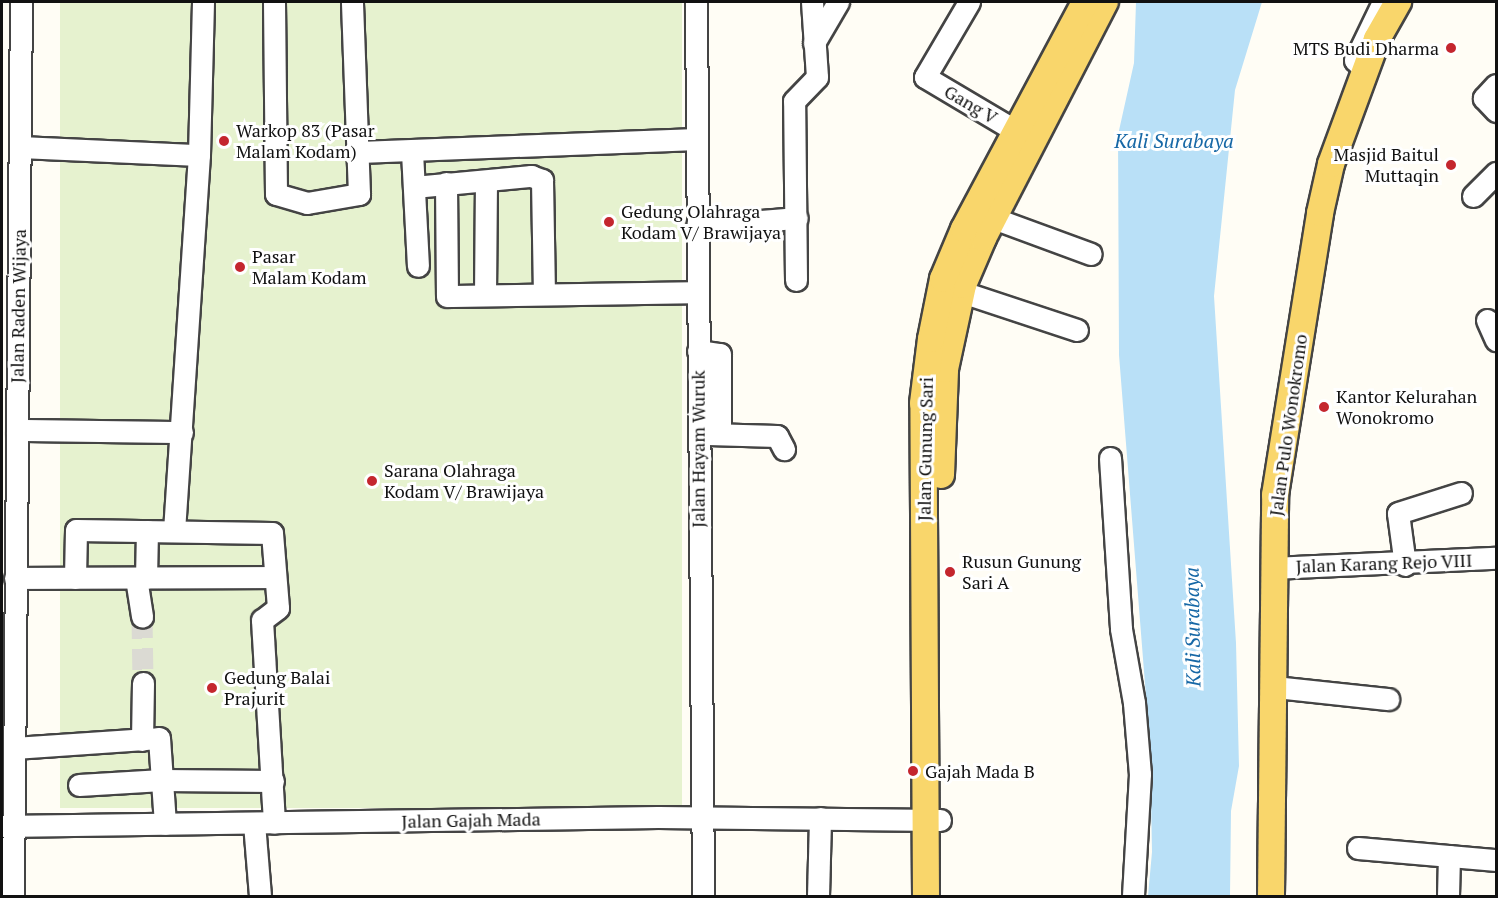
<!DOCTYPE html>
<html>
<head>
<meta charset="utf-8">
<style>
  body { margin:0 }
  #map { position:relative; width:1498px; height:898px; overflow:hidden; background:#fffdf5; font-family:"PT Serif",serif }
  div>[style] { position:absolute }
  [style*='--x'] { left:calc(var(--x)*1px); top:calc(var(--y)*1px); width:calc(var(--w)*1px); rotate:calc(var(--a)*1deg) }
  .pitch>* { inset:0; background:#e6f2cf; transform-origin:0 0 }
  .water>* { inset:0; background:#b9e0f7 }
  .minor-tunnel>* { height:21px; margin-top:-10.5px; transform-origin:0; background:repeating-linear-gradient(90deg,#dbdad3 0 21px,transparent 0 31px) }
  .roads { filter:drop-shadow(2px 0 #444) drop-shadow(-2px 0 #444) drop-shadow(0 2px #444) drop-shadow(0 -2px #444) }
  .minor>* { height:21px; margin:-10.5px; padding:0 10.5px; transform-origin:10.5px; border-radius:10.5px; background:#fff }
  .major>* { height:26px; margin:-13px; padding:0 13px; transform-origin:13px; border-radius:13px; background:#f9d66b }
  .dots>* { width:16px; height:16px; translate:-50% -50%; box-sizing:border-box; border:3px solid #fff; border-radius:50% }
  span { translate:-50% -50%; white-space:nowrap; text-align:center; line-height:1.15; -webkit-text-stroke:6px #fff; paint-order:stroke }
  .poi-label { font-size:18px; color:#111 }
  .right { translate:-100% -50%; text-align:right }
  .left { translate:0 -50%; text-align:left }
  .street-label { font-size:18px; color:#111 }
  .water-label { font-size:20px; color:#1768a6; font-style:italic }
  .frame { position:absolute; inset:0; border:3px solid #111; pointer-events:none }
</style>
</head>
<body>
<div id="map">
  <div class="pitch">
    <div style="left:60px;top:2px;width:622px;height:806px"></div>
  </div>
  <div class="water">
    <div style="clip-path:polygon(1136px 2px,1262px 2px,1235px 90px,1214px 296px,1236px 643px,1239px 766px,1231px 811px,1230px 896px,1148px 896px,1152px 852px,1150px 747px,1119px 355px,1118px 135px,1134px 63px)"></div>
  </div>
  <div class="minor-tunnel">
    <div style="--x:142;--y:617;--w:66;--a:89.1"></div>
  </div>
  <div class="roads">
    <div class="minor">
      <div style="--x:274;--y:2;--w:192;--a:89.4"></div>
      <div style="--x:276;--y:194;--w:32;--a:16"></div>
      <div style="--x:307;--y:203;--w:53;--a:-9.8"></div>
      <div style="--x:359;--y:194;--w:192;--a:-92.1"></div>
      <div style="--x:696;--y:2;--w:894;--a:89.55"></div>
      <div style="--x:969;--y:2;--w:87;--a:120.4"></div>
      <div style="--x:925;--y:77;--w:106;--a:30.7"></div>
      <div style="--x:814;--y:43;--w:48;--a:-59.7"></div>
      <div style="--x:1365;--y:70;--w:14;--a:-135"></div>
      <div style="--x:1355;--y:60;--w:64;--a:-64.2"></div>
      <div style="--x:1496;--y:85;--w:18;--a:133"></div>
      <div style="--x:1484;--y:98;--w:18;--a:47"></div>
      <div style="--x:20;--y:147;--w:179;--a:2.6"></div>
      <div style="--x:359;--y:152;--w:338;--a:-2.2"></div>
      <div style="--x:412;--y:152;--w:114;--a:87"></div>
      <div style="--x:446;--y:183;--w:113;--a:89.5"></div>
      <div style="--x:447;--y:296;--w:250;--a:-0.9"></div>
      <div style="--x:414;--y:187;--w:118;--a:-5.4"></div>
      <div style="--x:531;--y:176;--w:12;--a:20"></div>
      <div style="--x:542;--y:180;--w:114;--a:89"></div>
      <div style="--x:1473;--y:196;--w:33;--a:-45"></div>
      <div style="--x:993;--y:218;--w:104;--a:20.2"></div>
      <div style="--x:697;--y:226;--w:100;--a:-4.6"></div>
      <div style="--x:796;--y:280;--w:179;--a:-90.6"></div>
      <div style="--x:794;--y:101;--w:33;--a:-46"></div>
      <div style="--x:817;--y:77;--w:75;--a:-93.8"></div>
      <div style="--x:962;--y:292;--w:121;--a:18.3"></div>
      <div style="--x:485;--y:295;--w:113;--a:-89.5"></div>
      <div style="--x:1487;--y:320;--w:22;--a:66"></div>
      <div style="--x:698;--y:351;--w:22;--a:8"></div>
      <div style="--x:720;--y:354;--w:80;--a:90"></div>
      <div style="--x:17;--y:430;--w:165;--a:0.7"></div>
      <div style="--x:708;--y:434;--w:69;--a:1.7"></div>
      <div style="--x:777;--y:436;--w:15;--a:62"></div>
      <div style="--x:1110;--y:458;--w:171;--a:86.3"></div>
      <div style="--x:1121;--y:629;--w:75;--a:80"></div>
      <div style="--x:1134;--y:703;--w:71;--a:85.2"></div>
      <div style="--x:1140;--y:774;--w:122;--a:93.3"></div>
      <div style="--x:174;--y:531;--w:377;--a:-86.2"></div>
      <div style="--x:199;--y:155;--w:153;--a:-88.5"></div>
      <div style="--x:1405;--y:565;--w:52;--a:-97.7"></div>
      <div style="--x:1398;--y:513;--w:66;--a:-17.6"></div>
      <div style="--x:1272;--y:568;--w:224;--a:-2.6"></div>
      <div style="--x:15;--y:578;--w:260;--a:-0.2"></div>
      <div style="--x:75;--y:578;--w:48;--a:-88.8"></div>
      <div style="--x:76;--y:530;--w:196;--a:0.9"></div>
      <div style="--x:272;--y:533;--w:75;--a:85.4"></div>
      <div style="--x:278;--y:608;--w:20;--a:143"></div>
      <div style="--x:262;--y:620;--w:203;--a:86.6"></div>
      <div style="--x:136;--y:578;--w:39;--a:81"></div>
      <div style="--x:146;--y:578;--w:47;--a:-88.8"></div>
      <div style="--x:1275;--y:687;--w:114;--a:6.1"></div>
      <div style="--x:142;--y:740;--w:57;--a:-89"></div>
      <div style="--x:14;--y:748;--w:145;--a:-3.9"></div>
      <div style="--x:159;--y:738;--w:86;--a:86"></div>
      <div style="--x:79;--y:785;--w:83;--a:-3.4"></div>
      <div style="--x:162;--y:780;--w:111;--a:0.5"></div>
      <div style="--x:254;--y:823;--w:73;--a:85.3"></div>
      <div style="--x:2;--y:826;--w:656;--a:-0.79"></div>
      <div style="--x:658;--y:817;--w:282;--a:0.6"></div>
      <div style="--x:1358;--y:848;--w:139;--a:5"></div>
      <div style="--x:13;--y:896;--w:894;--a:-89.49"></div>
      <div style="--x:818;--y:896;--w:78;--a:-88.5"></div>
      <div style="--x:1448;--y:896;--w:40;--a:-88.6"></div>
    </div>
    <div class="major">
      <div style="--x:941;--y:475;--w:106;--a:-87.8"></div>
      <div style="--x:945;--y:369;--w:86;--a:-77.9"></div>
      <div style="--x:963;--y:285;--w:51;--a:-66.9"></div>
      <div style="--x:983;--y:238;--w:266;--a:-62.7"></div>
      <div style="--x:926;--y:896;--w:493;--a:-90.3"></div>
      <div style="--x:923;--y:403;--w:64;--a:-82.9"></div>
      <div style="--x:931;--y:339;--w:61;--a:-78.7"></div>
      <div style="--x:943;--y:279;--w:54;--a:-67.2"></div>
      <div style="--x:964;--y:229;--w:257;--a:-61.9"></div>
      <div style="--x:1271;--y:896;--w:401;--a:-89.4"></div>
      <div style="--x:1275;--y:495;--w:286;--a:-80.9"></div>
      <div style="--x:1320;--y:213;--w:50;--a:-77.3"></div>
      <div style="--x:1331;--y:164;--w:133;--a:-69.8"></div>
      <div style="--x:1377;--y:39;--w:43;--a:-60.4"></div>
    </div>
  </div>
  <div class="dots">
    <div style="left:1451px;top:48px;background:#c4262e"></div>
    <div style="left:224px;top:141px;background:#c4262e"></div>
    <div style="left:1451px;top:165px;background:#c4262e"></div>
    <div style="left:609px;top:222px;background:#c4262e"></div>
    <div style="left:240px;top:267px;background:#c4262e"></div>
    <div style="left:1324px;top:407px;background:#c4262e"></div>
    <div style="left:372px;top:481px;background:#c4262e"></div>
    <div style="left:950px;top:572px;background:#c4262e"></div>
    <div style="left:212px;top:688px;background:#c4262e"></div>
    <div style="left:913px;top:771px;background:#c4262e"></div>
  </div>
  <div class="poi-label">
    <span class="right" style="left:1439px;top:48px">MTS Budi Dharma</span>
    <span class="left" style="left:236px;top:141px">Warkop 83 (Pasar<br>Malam Kodam)</span>
    <span class="right" style="left:1439px;top:165px">Masjid Baitul<br>Muttaqin</span>
    <span class="left" style="left:621px;top:222px">Gedung Olahraga<br>Kodam V/ Brawijaya</span>
    <span class="left" style="left:252px;top:267px">Pasar<br>Malam Kodam</span>
    <span class="left" style="left:1336px;top:407px">Kantor Kelurahan<br>Wonokromo</span>
    <span class="left" style="left:384px;top:481px">Sarana Olahraga<br>Kodam V/ Brawijaya</span>
    <span class="left" style="left:962px;top:572px">Rusun Gunung<br>Sari A</span>
    <span class="left" style="left:224px;top:688px">Gedung Balai<br>Prajurit</span>
    <span class="left" style="left:925px;top:771px">Gajah Mada B</span>
  </div>
  <div class="street-label">
    <span style="left:971px;top:104px;rotate:30deg">Gang V</span>
    <span style="left:18px;top:306px;rotate:-89deg">Jalan Raden Wijaya</span>
    <span style="left:1288px;top:425px;rotate:-82deg">Jalan Pulo Wonokromo</span>
    <span style="left:698px;top:449px;rotate:-90deg">Jalan Hayam Wuruk</span>
    <span style="left:925px;top:449px;rotate:-89deg">Jalan Gunung Sari</span>
    <span style="left:1384px;top:563px;rotate:-2deg">Jalan Karang Rejo VIII</span>
    <span style="left:471px;top:820px;rotate:-1deg">Jalan Gajah Mada</span>
  </div>
  <div class="water-label">
    <span style="left:1174px;top:140px">Kali Surabaya</span>
    <span style="left:1192px;top:627px;rotate:-91deg">Kali Surabaya</span>
  </div>
  <div class="frame"></div>
</div>
</body>
</html>
